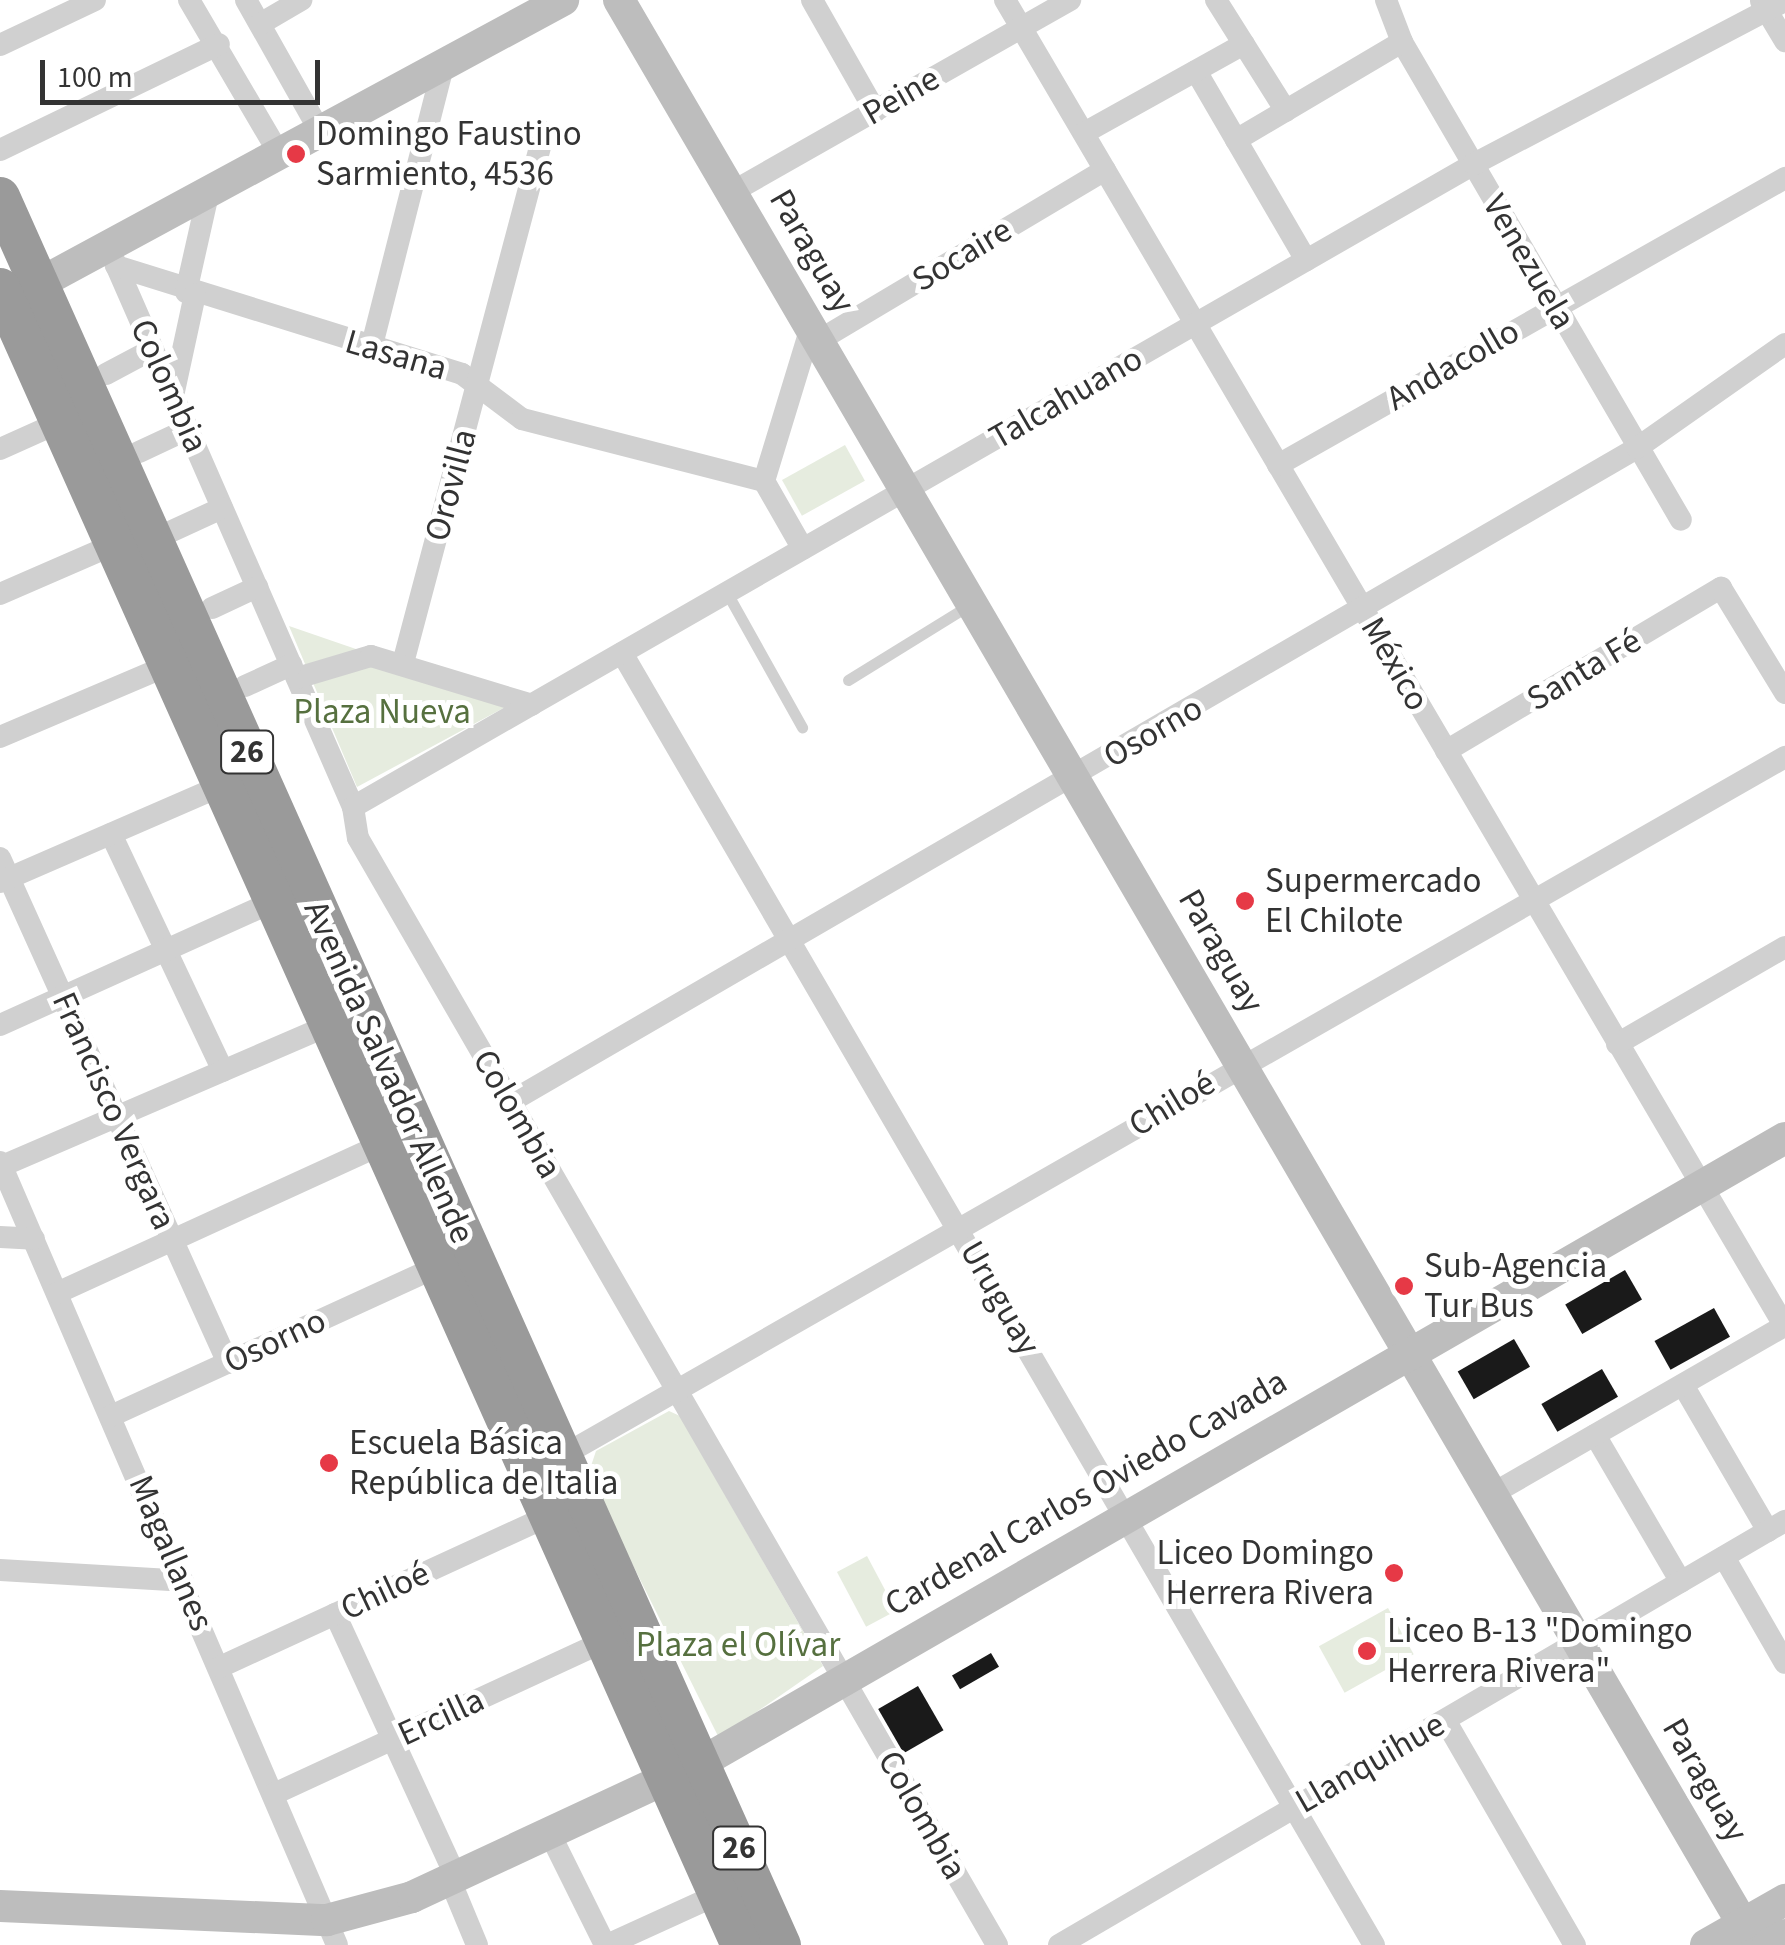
<!DOCTYPE html>
<html>
<head>
<meta charset="utf-8">
<style>
  body { margin:0 }
  #map { position:relative; width:1785px; height:1945px; overflow:hidden; background:#fff; font-family:"Source Sans 3",sans-serif }
  div>[style] { position:absolute }
  [style*='--x'] { left:calc(var(--x)*1px); top:calc(var(--y)*1px); width:calc(var(--w)*1px); rotate:calc(var(--a)*1deg) }
  .green>* { inset:0; background:#e6ecdf; transform-origin:0 0 }
  .building>* { inset:0; background:#1a1a1a; transform-origin:0 0 }
  .lane>* { height:11px; margin:-5.5px; padding:0 5.5px; transform-origin:5.5px; border-radius:5.5px; background:#d0d0d0 }
  .street>* { height:22px; margin:-11px; padding:0 11px; transform-origin:11px; border-radius:11px; background:#d0d0d0 }
  .secondary>* { height:32px; margin:-16px; padding:0 16px; transform-origin:16px; border-radius:16px; background:#bdbdbd }
  .highway>* { height:40px; margin:-20px; padding:0 20px; transform-origin:20px; border-radius:20px; background:#9a9a9a }
  .dots>* { width:28px; height:28px; translate:-50% -50%; box-sizing:border-box; border:5px solid #fff; border-radius:50% }
  span { translate:-50% -50%; white-space:nowrap; text-align:center; line-height:1.15; -webkit-text-stroke:10px #fff; paint-order:stroke }
  .shield-label span { padding:2px 8px; background:#fff; border:2px solid; border-radius:8px; -webkit-text-stroke-width:0 }
  .shield-label { font-size:32px; color:#333; font-weight:700 }
  .street-label { font-size:35px; color:#333 }
  .poi-label { font-size:35px; color:#333 }
  .left { translate:0 -50%; text-align:left }
  .right { translate:-100% -50%; text-align:right }
  .park-label { font-size:35px; color:#56703f }
  .scale { position:absolute; left:40px; top:60px; width:280px; height:45px; box-sizing:border-box; border:5px solid #333; border-top:0; padding-left:12px; font-size:30px; line-height:35px; white-space:nowrap; color:#333; -webkit-text-stroke:8px #fff; paint-order:stroke }
</style>
</head>
<body>
<div id="map">
  <div class="green">
    <div style="left:845px;top:445px;width:41px;height:72px;rotate:61deg"></div>
    <div style="clip-path:polygon(289px 626px,513px 703px,357px 787px)"></div>
    <div style="clip-path:polygon(669px 1411px,680px 1416px,823px 1666px,719px 1738px,588px 1475px,596px 1451px)"></div>
    <div style="left:867px;top:1556px;width:62px;height:34px;rotate:62deg"></div>
    <div style="left:1388px;top:1608px;width:53px;height:79px;rotate:61deg"></div>
  </div>
  <div class="building">
    <div style="left:1625px;top:1270px;width:34px;height:69px;rotate:60deg"></div>
    <div style="left:1714px;top:1308px;width:33px;height:68px;rotate:61deg"></div>
    <div style="left:1514px;top:1339px;width:32px;height:65px;rotate:60deg"></div>
    <div style="left:1602px;top:1369px;width:32px;height:70px;rotate:60deg"></div>
    <div style="left:991px;top:1653px;width:16px;height:45px;rotate:60deg"></div>
    <div style="left:918px;top:1686px;width:51px;height:46px;rotate:60deg"></div>
  </div>
  <div class="lane">
    <div style="--x:727;--y:593;--w:154;--a:60.8"></div>
    <div style="--x:848;--y:680;--w:141;--a:-31.7"></div>
  </div>
  <div class="street">
    <div style="--x:189;--y:0;--w:180;--a:59.6"></div>
    <div style="--x:246;--y:0;--w:153;--a:60.6"></div>
    <div style="--x:812;--y:0;--w:128;--a:60.4"></div>
    <div style="--x:1005;--y:0;--w:1539;--a:59.55"></div>
    <div style="--x:1216;--y:0;--w:131;--a:57.8"></div>
    <div style="--x:1386;--y:0;--w:45;--a:69.1"></div>
    <div style="--x:1402;--y:42;--w:553;--a:59.73"></div>
    <div style="--x:1761;--y:1;--w:47;--a:59"></div>
    <div style="--x:260;--y:24;--w:48;--a:-30.3"></div>
    <div style="--x:0;--y:45;--w:105;--a:-25.3"></div>
    <div style="--x:1196;--y:71;--w:219;--a:59.8"></div>
    <div style="--x:1084;--y:133;--w:183;--a:-29.1"></div>
    <div style="--x:1236;--y:140;--w:193;--a:-30.6"></div>
    <div style="--x:0;--y:150;--w:243;--a:-25.8"></div>
    <div style="--x:732;--y:192;--w:389;--a:-29.6"></div>
    <div style="--x:109;--y:249;--w:609;--a:66.38"></div>
    <div style="--x:353;--y:807;--w:31;--a:81"></div>
    <div style="--x:358;--y:838;--w:1278;--a:60"></div>
    <div style="--x:116;--y:266;--w:362;--a:17.3"></div>
    <div style="--x:462;--y:374;--w:75;--a:36.9"></div>
    <div style="--x:522;--y:419;--w:250;--a:14.4"></div>
    <div style="--x:764;--y:481;--w:78;--a:60.2"></div>
    <div style="--x:186;--y:292;--w:100;--a:-77.3"></div>
    <div style="--x:818;--y:341;--w:334;--a:-30.8"></div>
    <div style="--x:371;--y:349;--w:292;--a:-75.7"></div>
    <div style="--x:106;--y:374;--w:53;--a:-28"></div>
    <div style="--x:173;--y:396;--w:104;--a:-77.8"></div>
    <div style="--x:0;--y:449;--w:66;--a:-24.2"></div>
    <div style="--x:139;--y:452;--w:54;--a:-25.1"></div>
    <div style="--x:1278;--y:465;--w:583;--a:-29.51"></div>
    <div style="--x:764;--y:481;--w:161;--a:-73"></div>
    <div style="--x:172;--y:531;--w:55;--a:-24.7"></div>
    <div style="--x:0;--y:594;--w:125;--a:-23.5"></div>
    <div style="--x:212;--y:608;--w:50;--a:-25"></div>
    <div style="--x:622;--y:653;--w:1495;--a:59.8"></div>
    <div style="--x:403;--y:663;--w:549;--a:-75.13"></div>
    <div style="--x:297;--y:678;--w:77;--a:-16.6"></div>
    <div style="--x:371;--y:656;--w:168;--a:16.9"></div>
    <div style="--x:245;--y:686;--w:51;--a:-24.5"></div>
    <div style="--x:0;--y:737;--w:184;--a:-23.1"></div>
    <div style="--x:1446;--y:751;--w:320;--a:-30.7"></div>
    <div style="--x:1721;--y:588;--w:123;--a:58.6"></div>
    <div style="--x:353;--y:807;--w:1292;--a:-29.84"></div>
    <div style="--x:1474;--y:164;--w:351;--a:-27.7"></div>
    <div style="--x:111;--y:834;--w:262;--a:64.7"></div>
    <div style="--x:0;--y:858;--w:554;--a:65.7"></div>
    <div style="--x:0;--y:882;--w:243;--a:-23.5"></div>
    <div style="--x:0;--y:1025;--w:302;--a:-24.3"></div>
    <div style="--x:1617;--y:1044;--w:194;--a:-30"></div>
    <div style="--x:510;--y:1102;--w:1303;--a:-30.13"></div>
    <div style="--x:1637;--y:448;--w:181;--a:-35.1"></div>
    <div style="--x:0;--y:1162;--w:852;--a:66.71"></div>
    <div style="--x:2;--y:1166;--w:358;--a:-23.3"></div>
    <div style="--x:0;--y:1237;--w:34;--a:3"></div>
    <div style="--x:57;--y:1293;--w:360;--a:-24.6"></div>
    <div style="--x:1683;--y:1385;--w:169;--a:59.8"></div>
    <div style="--x:111;--y:1416;--w:361;--a:-24.6"></div>
    <div style="--x:1595;--y:1435;--w:170;--a:59.7"></div>
    <div style="--x:562;--y:1456;--w:1409;--a:-29.75"></div>
    <div style="--x:1492;--y:1494;--w:337;--a:-29.9"></div>
    <div style="--x:1724;--y:1557;--w:122;--a:60.1"></div>
    <div style="--x:0;--y:1570;--w:183;--a:3.4"></div>
    <div style="--x:335;--y:1614;--w:289;--a:65.3"></div>
    <div style="--x:220;--y:1667;--w:364;--a:-24.7"></div>
    <div style="--x:1445;--y:1720;--w:260;--a:60"></div>
    <div style="--x:274;--y:1794;--w:367;--a:-24.8"></div>
    <div style="--x:550;--y:1834;--w:124;--a:63.6"></div>
    <div style="--x:450;--y:1880;--w:70;--a:67.4"></div>
    <div style="--x:607;--y:1945;--w:123;--a:-24.5"></div>
    <div style="--x:1059;--y:1945;--w:841;--a:-30.29"></div>
  </div>
  <div class="secondary">
    <div style="--x:619;--y:0;--w:2228;--a:59.71"></div>
    <div style="--x:1743;--y:1924;--w:21;--a:85"></div>
    <div style="--x:18;--y:295;--w:620;--a:-28.43"></div>
    <div style="--x:0;--y:1906;--w:327;--a:2.5"></div>
    <div style="--x:327;--y:1920;--w:88;--a:-15.1"></div>
    <div style="--x:412;--y:1897;--w:320;--a:-25"></div>
    <div style="--x:702;--y:1762;--w:1250;--a:-29.95"></div>
    <div style="--x:1706;--y:1945;--w:91;--a:-29.7"></div>
    <div style="--x:1768;--y:1945;--w:20;--a:-30"></div>
  </div>
  <div class="highway">
    <div style="--x:0;--y:197;--w:1915;--a:65.93"></div>
    <div style="--x:0;--y:288;--w:1815;--a:65.91"></div>
  </div>
  <div class="dots">
    <div style="left:296px;top:154px;background:#e63946"></div>
    <div style="left:1245px;top:901px;background:#e63946"></div>
    <div style="left:1404px;top:1286px;background:#e63946"></div>
    <div style="left:329px;top:1463px;background:#e63946"></div>
    <div style="left:1394px;top:1573px;background:#e63946"></div>
    <div style="left:1367px;top:1651px;background:#e63946"></div>
  </div>
  <div class="shield-label">
    <span style="left:247px;top:752px">26</span>
    <span style="left:739px;top:1848px">26</span>
  </div>
  <div class="street-label">
    <span style="left:901px;top:96px;rotate:-30deg">Peine</span>
    <span style="left:812px;top:251px;rotate:60deg">Paraguay</span>
    <span style="left:962px;top:255px;rotate:-31deg">Socaire</span>
    <span style="left:1529px;top:262px;rotate:60deg">Venezuela</span>
    <span style="left:396px;top:355px;rotate:16deg">Lasana</span>
    <span style="left:1453px;top:365px;rotate:-30deg">Andacollo</span>
    <span style="left:169px;top:386px;rotate:66deg">Colombia</span>
    <span style="left:1066px;top:398px;rotate:-30deg">Talcahuano</span>
    <span style="left:451px;top:485px;rotate:-75deg">Orovilla</span>
    <span style="left:1395px;top:664px;rotate:60deg">México</span>
    <span style="left:1584px;top:670px;rotate:-31deg">Santa Fé</span>
    <span style="left:1153px;top:732px;rotate:-30deg">Osorno</span>
    <span style="left:1221px;top:951px;rotate:60deg">Paraguay</span>
    <span style="left:389px;top:1072px;rotate:66deg">Avenida Salvador Allende</span>
    <span style="left:1172px;top:1104px;rotate:-31deg">Chiloé</span>
    <span style="left:114px;top:1111px;rotate:66deg">Francisco Vergara</span>
    <span style="left:517px;top:1114px;rotate:60deg">Colombia</span>
    <span style="left:1000px;top:1298px;rotate:60deg">Uruguay</span>
    <span style="left:275px;top:1341px;rotate:-25deg">Osorno</span>
    <span style="left:1086px;top:1493px;rotate:-30deg">Cardenal Carlos Oviedo Cavada</span>
    <span style="left:171px;top:1553px;rotate:67deg">Magallanes</span>
    <span style="left:385px;top:1591px;rotate:-25deg">Chiloé</span>
    <span style="left:441px;top:1717px;rotate:-25deg">Ercilla</span>
    <span style="left:1370px;top:1763px;rotate:-30deg">Llanquihue</span>
    <span style="left:1705px;top:1780px;rotate:60deg">Paraguay</span>
    <span style="left:922px;top:1815px;rotate:60deg">Colombia</span>
  </div>
  <div class="poi-label">
    <span class="left" style="left:316px;top:154px">Domingo Faustino<br>Sarmiento, 4536</span>
    <span class="left" style="left:1265px;top:901px">Supermercado<br>El Chilote</span>
    <span class="left" style="left:1424px;top:1286px">Sub-Agencia<br>Tur Bus</span>
    <span class="left" style="left:349px;top:1463px">Escuela Básica<br>República de Italia</span>
    <span class="right" style="left:1374px;top:1573px">Liceo Domingo<br>Herrera Rivera</span>
    <span class="left" style="left:1387px;top:1651px">Liceo B-13 "Domingo<br>Herrera Rivera"</span>
  </div>
  <div class="park-label">
    <span style="left:382px;top:712px">Plaza Nueva</span>
    <span style="left:738px;top:1645px">Plaza el Olívar</span>
  </div>
  <div class="scale">100 m</div>
</div>
</body>
</html>
